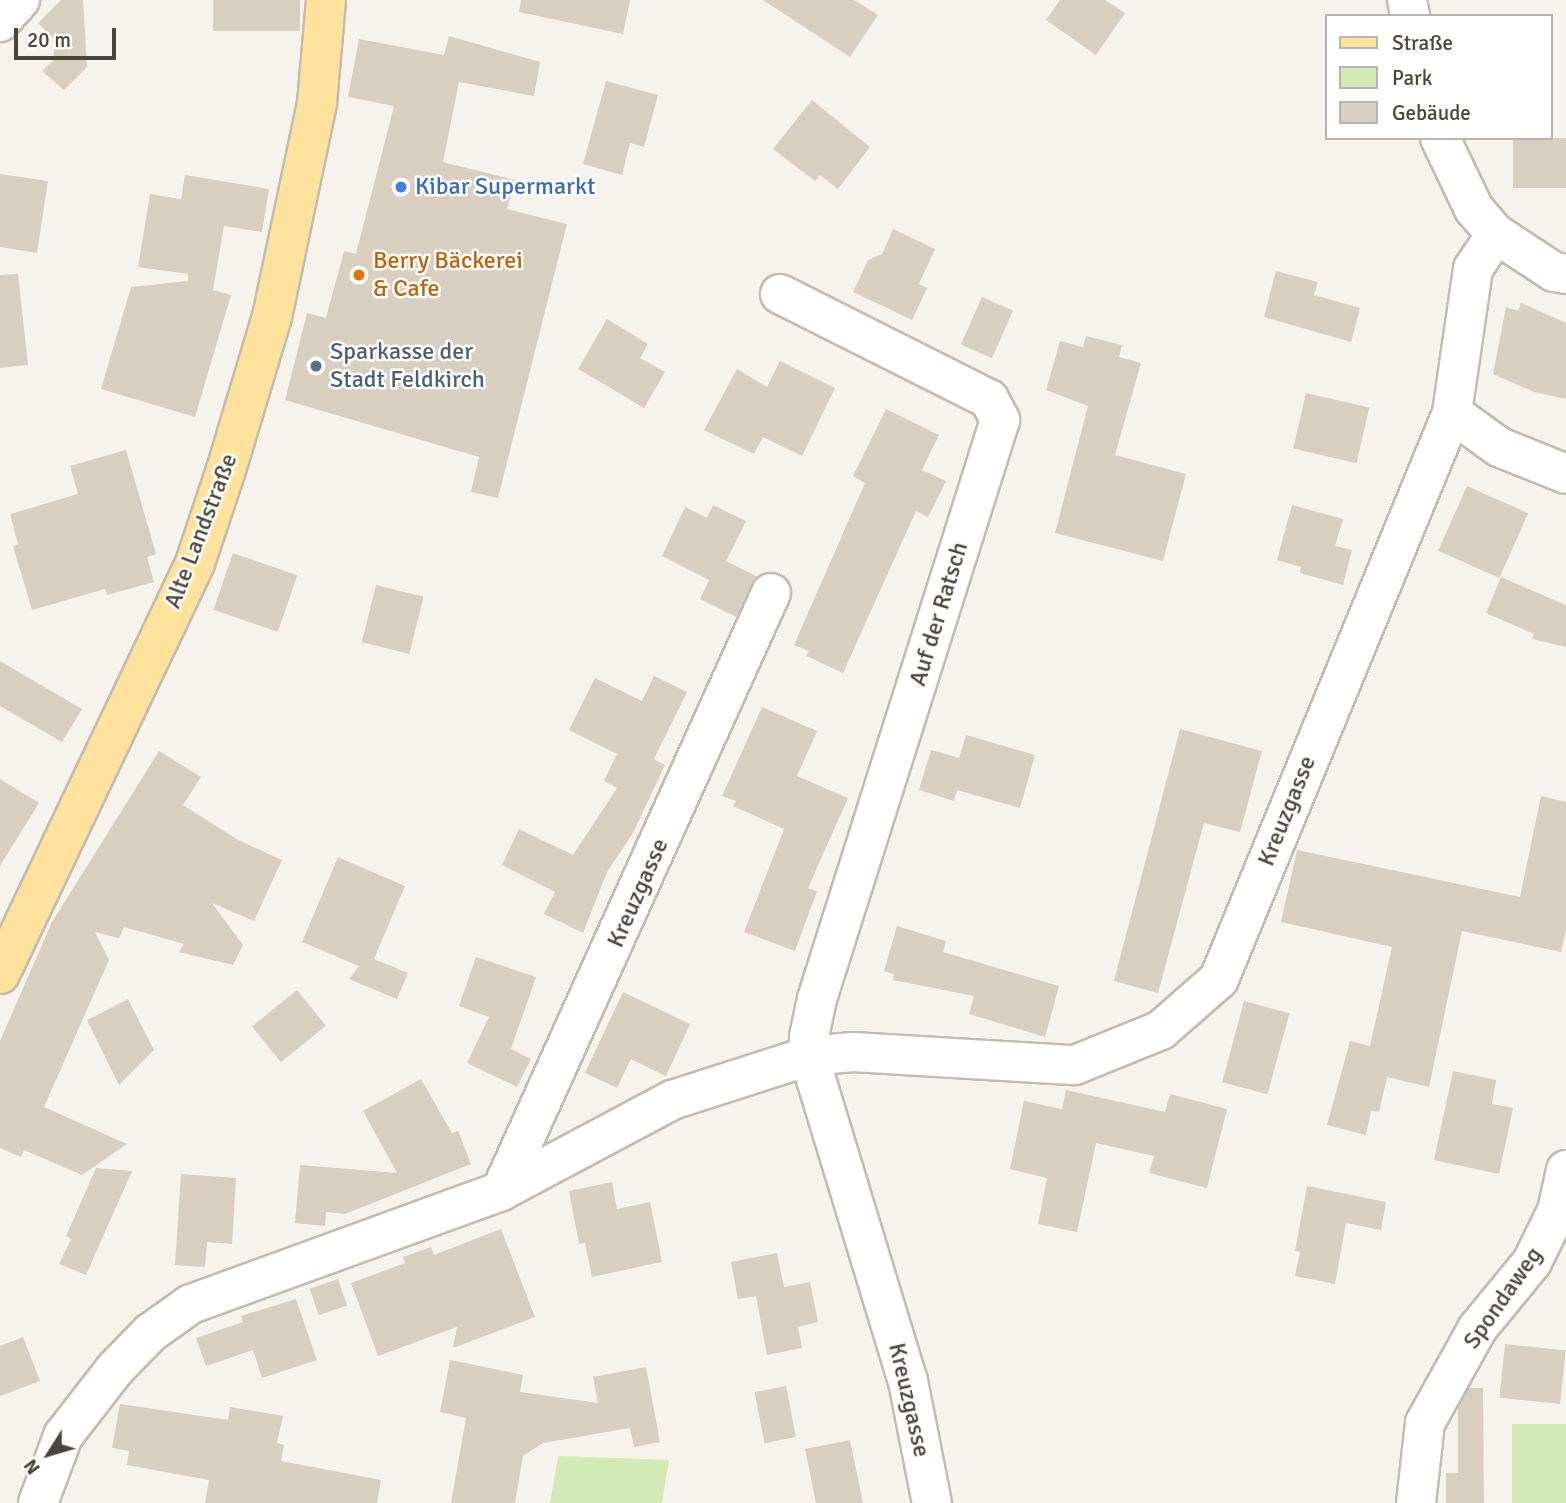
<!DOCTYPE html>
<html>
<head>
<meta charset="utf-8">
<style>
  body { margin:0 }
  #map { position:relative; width:1566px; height:1503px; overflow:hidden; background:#f6f3ec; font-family:Signika,sans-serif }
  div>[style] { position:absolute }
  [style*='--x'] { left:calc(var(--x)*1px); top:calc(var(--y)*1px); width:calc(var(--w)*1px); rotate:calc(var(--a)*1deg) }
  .green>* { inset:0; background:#d2eab5; transform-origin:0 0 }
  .building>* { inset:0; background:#d8cfc1; transform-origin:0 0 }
  .roads { filter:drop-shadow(2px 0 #c2bbae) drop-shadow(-2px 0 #c2bbae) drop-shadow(0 2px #c2bbae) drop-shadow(0 -2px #c2bbae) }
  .minor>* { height:38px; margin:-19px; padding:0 19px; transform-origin:19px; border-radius:19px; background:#fff }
  .major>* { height:38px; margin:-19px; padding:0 19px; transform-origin:19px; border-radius:19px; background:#ffe39c }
  .dots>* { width:19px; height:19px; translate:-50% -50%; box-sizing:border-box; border:4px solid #fff; border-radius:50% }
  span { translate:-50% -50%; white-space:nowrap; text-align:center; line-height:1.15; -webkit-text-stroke:5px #fff; paint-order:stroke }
  .shop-label { font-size:24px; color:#366cbe }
  .left { translate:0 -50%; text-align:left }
  .food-label { font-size:24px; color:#c56008 }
  .service-label { font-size:24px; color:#4e5e75 }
  .street-label { font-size:24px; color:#4b4439 }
  .legend { position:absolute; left:1325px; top:14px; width:228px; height:126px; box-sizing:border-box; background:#fff; border:2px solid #b7b4b0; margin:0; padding:9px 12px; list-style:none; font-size:21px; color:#4b4439 }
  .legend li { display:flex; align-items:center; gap:14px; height:35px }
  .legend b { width:35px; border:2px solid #b7b4b0 }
  .north { position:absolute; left:14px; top:1419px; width:70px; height:70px; -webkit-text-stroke:5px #fff; paint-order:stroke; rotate:233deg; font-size:19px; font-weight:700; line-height:28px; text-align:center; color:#4b4439 }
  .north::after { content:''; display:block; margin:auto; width:24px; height:32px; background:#4b4439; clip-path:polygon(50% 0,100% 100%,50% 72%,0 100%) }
  .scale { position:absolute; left:14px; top:28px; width:102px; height:32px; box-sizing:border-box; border:4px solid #4b4439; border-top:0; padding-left:9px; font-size:21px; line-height:24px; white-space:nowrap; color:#4b4439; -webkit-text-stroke:5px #fff; paint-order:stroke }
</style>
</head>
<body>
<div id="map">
  <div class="green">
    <div style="left:1566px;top:1424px;width:79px;height:54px;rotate:90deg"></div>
    <div style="clip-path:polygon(558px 1456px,669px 1460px,662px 1503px,550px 1503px)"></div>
  </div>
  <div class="building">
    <div style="clip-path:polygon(61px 0,83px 0,87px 67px,64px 90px,42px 71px,54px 59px,53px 38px,38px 23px)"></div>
    <div style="left:213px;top:0;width:87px;height:31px"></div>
    <div style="clip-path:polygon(521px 0,630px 0,623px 34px,519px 12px)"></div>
    <div style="clip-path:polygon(763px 0,854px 0,878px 15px,850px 57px)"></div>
    <div style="clip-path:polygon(1060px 0,1105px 0,1125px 13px,1096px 55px,1046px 20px)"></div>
    <div style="clip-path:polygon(449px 36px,540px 62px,534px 96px,459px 82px,443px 162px,515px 180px,507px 209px,567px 224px,498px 498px,471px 492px,479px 457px,285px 400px,307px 313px,326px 318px,344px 251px,356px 254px,394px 106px,348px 97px,359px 39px,444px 55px)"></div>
    <div style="clip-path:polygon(606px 81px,658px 95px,644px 147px,630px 143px,622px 175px,583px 164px)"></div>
    <div style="clip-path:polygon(812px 100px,870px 147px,838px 189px,820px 175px,815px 181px,773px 149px)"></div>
    <div style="left:1513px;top:138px;width:53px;height:50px"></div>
    <div style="clip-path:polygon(0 174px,48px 181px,37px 253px,0 247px)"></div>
    <div style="clip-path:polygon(185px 175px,269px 189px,262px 232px,224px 226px,213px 290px,231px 295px,195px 417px,101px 389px,131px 287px,188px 281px,188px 274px,138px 267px,150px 194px,181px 199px)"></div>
    <div style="clip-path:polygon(893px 229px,935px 249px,919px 284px,927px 288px,912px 320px,853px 292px,868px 260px,882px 254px)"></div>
    <div style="clip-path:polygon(1276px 271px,1318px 282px,1314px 295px,1360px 308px,1351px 342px,1264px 317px)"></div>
    <div style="clip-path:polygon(18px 274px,28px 365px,0 368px,0 275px)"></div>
    <div style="left:982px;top:297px;width:34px;height:52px;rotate:24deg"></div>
    <div style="clip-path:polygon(1521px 303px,1566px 323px,1566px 399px,1534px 392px,1493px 374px,1506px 307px,1518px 311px)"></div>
    <div style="clip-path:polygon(607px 319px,648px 344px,640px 358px,665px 372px,644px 408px,578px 369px)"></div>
    <div style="clip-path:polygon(1086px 336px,1122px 345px,1119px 357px,1141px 363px,1115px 455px,1186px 474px,1163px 561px,1055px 533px,1088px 406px,1046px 390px,1060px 341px,1083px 347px)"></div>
    <div style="clip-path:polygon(780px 361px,835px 388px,802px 456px,763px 437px,754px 454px,704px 430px,737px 369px,767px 387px)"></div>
    <div style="left:1306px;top:393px;width:65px;height:57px;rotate:13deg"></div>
    <div style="clip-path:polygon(886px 409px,939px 435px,922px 470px,946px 481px,928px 517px,916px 511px,843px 673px,806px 656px,809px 651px,794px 645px,865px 483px,853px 476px)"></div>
    <div style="clip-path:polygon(126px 450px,156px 554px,147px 557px,154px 582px,107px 595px,105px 589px,32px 610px,13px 546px,18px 544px,10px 514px,78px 494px,70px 466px)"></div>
    <div style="left:1467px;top:486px;width:67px;height:71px;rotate:24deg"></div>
    <div style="clip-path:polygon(713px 505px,746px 521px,726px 561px,756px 576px,736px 617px,700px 599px,709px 580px,662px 556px,685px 507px,707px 518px)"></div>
    <div style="clip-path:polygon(1292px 505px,1343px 519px,1335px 546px,1352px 550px,1343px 585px,1300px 573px,1301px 567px,1277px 560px)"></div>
    <div style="left:233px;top:553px;width:68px;height:60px;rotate:19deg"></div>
    <div style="clip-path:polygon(1501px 577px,1566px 605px,1566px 647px,1532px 639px,1534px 634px,1486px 613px)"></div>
    <div style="left:376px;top:585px;width:49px;height:59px;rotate:14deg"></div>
    <div style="clip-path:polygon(0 661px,82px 709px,62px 742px,0 706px)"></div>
    <div style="clip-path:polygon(654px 676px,687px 692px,654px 759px,665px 765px,633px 833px,607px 872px,583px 933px,544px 914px,555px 892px,502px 865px,519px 829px,573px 855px,617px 788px,604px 781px,617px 754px,569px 730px,595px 678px,642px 701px)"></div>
    <div style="clip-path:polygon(762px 707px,817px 731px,797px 776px,848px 798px,808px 888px,817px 891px,795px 951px,744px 932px,784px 829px,733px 806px,736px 801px,722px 796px)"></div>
    <div style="clip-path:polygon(1180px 729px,1262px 751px,1240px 832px,1204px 823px,1158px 993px,1114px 981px)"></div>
    <div style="clip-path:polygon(966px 735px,1035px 755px,1020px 808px,957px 790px,954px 801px,919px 790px,931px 750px,959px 758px)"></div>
    <div style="clip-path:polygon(159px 751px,201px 777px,183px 805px,238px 840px,282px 860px,254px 921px,212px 903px,243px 945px,233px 965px,179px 952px,184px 944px,124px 927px,119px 938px,95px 932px,109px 960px,44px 1107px,127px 1144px,82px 1175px,24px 1150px,21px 1157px,0 1148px,0 1041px,52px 922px)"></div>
    <div style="clip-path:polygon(0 779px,39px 803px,0 866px)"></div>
    <div style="clip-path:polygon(1541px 796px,1566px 802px,1566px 930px,1561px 952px,1462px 931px,1429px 1087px,1387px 1077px,1379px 1112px,1371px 1111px,1366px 1135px,1327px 1125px,1350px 1041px,1370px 1046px,1392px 947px,1281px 922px,1297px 850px,1520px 897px)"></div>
    <div style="clip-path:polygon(338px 857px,405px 886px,374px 959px,408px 973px,397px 999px,349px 979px,359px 966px,302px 942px)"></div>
    <div style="clip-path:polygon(897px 926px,946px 941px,943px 952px,1059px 986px,1045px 1037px,969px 1014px,974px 996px,893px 980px,894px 974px,884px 971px)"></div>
    <div style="clip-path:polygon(476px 957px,536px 977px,511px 1049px,531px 1059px,517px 1087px,467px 1063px,489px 1017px,459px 1006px)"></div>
    <div style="left:297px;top:990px;width:46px;height:58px;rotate:51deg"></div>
    <div style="clip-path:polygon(623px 992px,690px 1024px,666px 1076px,631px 1059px,617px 1088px,585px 1073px)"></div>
    <div style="clip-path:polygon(128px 999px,154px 1050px,119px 1085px,87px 1020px)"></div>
    <div style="left:1244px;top:1001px;width:47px;height:84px;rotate:15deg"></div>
    <div style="clip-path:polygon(1453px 1071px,1496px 1080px,1492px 1104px,1513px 1108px,1499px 1174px,1434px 1160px)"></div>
    <div style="clip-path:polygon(421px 1079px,452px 1133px,458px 1131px,471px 1164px,345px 1214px,326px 1212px,325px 1226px,295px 1223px,300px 1165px,397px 1173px,363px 1111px)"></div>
    <div style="clip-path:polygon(1066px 1090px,1165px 1112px,1170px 1094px,1227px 1109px,1207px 1188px,1149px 1173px,1154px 1156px,1096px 1143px,1077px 1232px,1038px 1224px,1047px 1178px,1010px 1169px,1024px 1101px,1062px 1109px)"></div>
    <div style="clip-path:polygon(96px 1168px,132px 1171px,86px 1275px,59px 1264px,71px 1239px,66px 1236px)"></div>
    <div style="clip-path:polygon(181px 1174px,236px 1178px,232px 1244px,207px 1242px,205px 1267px,175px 1265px)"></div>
    <div style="clip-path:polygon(612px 1182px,617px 1209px,650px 1202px,662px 1262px,592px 1277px,585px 1243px,579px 1244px,569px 1191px)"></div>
    <div style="clip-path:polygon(1307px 1186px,1386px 1202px,1381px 1230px,1346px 1223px,1335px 1284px,1295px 1276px,1300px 1252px,1295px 1251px)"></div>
    <div style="clip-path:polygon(501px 1229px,535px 1317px,453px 1348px,457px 1327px,378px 1356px,351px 1283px,405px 1263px,403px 1257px,431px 1247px,434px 1255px)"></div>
    <div style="clip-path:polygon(777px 1253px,784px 1287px,810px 1282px,818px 1322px,798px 1327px,802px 1348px,767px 1355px,756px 1296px,738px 1299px,731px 1262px)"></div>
    <div style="left:338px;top:1279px;width:28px;height:30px;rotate:71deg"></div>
    <div style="clip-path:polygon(296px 1299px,317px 1360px,262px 1378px,253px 1350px,206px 1366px,196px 1338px,243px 1322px,241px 1316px)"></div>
    <div style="clip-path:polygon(23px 1337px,40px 1381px,0 1396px,0 1346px)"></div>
    <div style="left:1505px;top:1344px;width:61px;height:54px;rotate:6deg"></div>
    <div style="clip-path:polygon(450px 1360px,523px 1375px,520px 1392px,598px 1403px,593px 1377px,646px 1367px,660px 1442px,634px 1447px,630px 1428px,543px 1443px,523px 1456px,515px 1503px,451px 1503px,466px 1418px,440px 1412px)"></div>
    <div style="left:786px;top:1386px;width:52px;height:32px;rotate:79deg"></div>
    <div style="clip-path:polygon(1469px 1388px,1483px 1388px,1484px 1503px,1446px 1503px,1446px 1473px,1458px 1473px,1458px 1408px)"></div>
    <div style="clip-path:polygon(120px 1404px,228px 1420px,230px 1407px,283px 1416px,277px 1443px,284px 1445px,281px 1461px,381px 1480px,377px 1503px,205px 1503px,209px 1480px,127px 1465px,129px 1451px,112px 1448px)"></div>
    <div style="clip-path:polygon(850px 1440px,863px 1503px,816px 1503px,805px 1449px)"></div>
  </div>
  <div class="roads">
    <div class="minor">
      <div style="--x:1407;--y:0;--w:16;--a:79"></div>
      <div style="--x:0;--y:22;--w:30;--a:-48"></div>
      <div style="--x:1440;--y:138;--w:79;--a:64.4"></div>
      <div style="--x:1474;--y:209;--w:33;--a:49"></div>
      <div style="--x:1496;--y:234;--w:69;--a:33.2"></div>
      <div style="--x:1554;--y:272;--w:12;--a:9"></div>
      <div style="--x:780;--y:294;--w:234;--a:26.7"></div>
      <div style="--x:989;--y:399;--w:24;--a:62"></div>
      <div style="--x:1000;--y:420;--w:607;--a:107.54"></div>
      <div style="--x:817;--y:999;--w:39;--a:102"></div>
      <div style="--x:809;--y:1037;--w:19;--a:90"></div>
      <div style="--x:809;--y:1056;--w:340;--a:73.1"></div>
      <div style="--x:908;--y:1381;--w:124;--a:78.9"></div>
      <div style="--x:1452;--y:413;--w:58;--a:35.9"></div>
      <div style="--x:1499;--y:447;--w:72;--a:21.9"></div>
      <div style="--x:501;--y:1191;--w:656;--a:-65.7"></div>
      <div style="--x:38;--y:1503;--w:72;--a:-69.5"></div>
      <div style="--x:63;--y:1436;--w:85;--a:-52.2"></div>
      <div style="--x:115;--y:1369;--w:50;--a:-45.8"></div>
      <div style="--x:150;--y:1333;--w:50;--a:-35.3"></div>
      <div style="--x:191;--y:1304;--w:330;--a:-20"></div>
      <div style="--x:501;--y:1191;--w:194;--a:-28"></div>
      <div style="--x:672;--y:1100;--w:144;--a:-17.8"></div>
      <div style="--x:809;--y:1056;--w:44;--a:-5.2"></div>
      <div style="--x:853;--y:1052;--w:222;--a:3.4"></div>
      <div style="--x:1075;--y:1065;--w:93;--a:-22.1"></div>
      <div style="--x:1161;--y:1030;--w:77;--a:-41.3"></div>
      <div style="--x:1219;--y:979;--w:612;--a:-67.62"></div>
      <div style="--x:1452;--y:413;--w:146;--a:-81.7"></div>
      <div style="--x:1473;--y:269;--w:42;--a:-56.7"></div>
      <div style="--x:1416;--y:1503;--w:81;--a:-83.6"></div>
      <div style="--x:1425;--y:1423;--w:107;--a:-61"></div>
      <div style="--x:1477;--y:1329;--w:87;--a:-50.6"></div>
      <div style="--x:1532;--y:1262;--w:57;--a:-63.9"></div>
      <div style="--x:1557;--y:1211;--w:42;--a:-77.6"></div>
    </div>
    <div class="major">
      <div style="--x:0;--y:974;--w:455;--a:-64.6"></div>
      <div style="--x:195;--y:563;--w:98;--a:-71.6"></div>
      <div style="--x:226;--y:470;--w:160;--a:-73.3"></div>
      <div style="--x:272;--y:317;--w:219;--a:-78.1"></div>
      <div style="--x:317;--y:103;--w:103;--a:-85"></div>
    </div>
  </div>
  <div class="dots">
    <div style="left:401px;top:187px;background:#3f7fe0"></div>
    <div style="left:359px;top:275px;background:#e8710a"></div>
    <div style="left:316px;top:366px;background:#5c6f8a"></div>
  </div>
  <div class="shop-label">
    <span class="left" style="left:415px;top:187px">Kibar Supermarkt</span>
  </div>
  <div class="food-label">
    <span class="left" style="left:373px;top:275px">Berry Bäckerei<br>&amp; Cafe</span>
  </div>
  <div class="service-label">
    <span class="left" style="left:330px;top:366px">Sparkasse der<br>Stadt Feldkirch</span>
  </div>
  <div class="street-label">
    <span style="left:201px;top:531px;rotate:-69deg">Alte Landstraße</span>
    <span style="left:939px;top:614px;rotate:-73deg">Auf der Ratsch</span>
    <span style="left:1287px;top:811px;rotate:-68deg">Kreuzgasse</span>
    <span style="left:638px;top:893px;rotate:-66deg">Kreuzgasse</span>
    <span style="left:1503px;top:1298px;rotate:-55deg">Spondaweg</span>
    <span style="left:909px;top:1400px;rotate:77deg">Kreuzgasse</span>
  </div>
  <ul class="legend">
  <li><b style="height:9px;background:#ffe39c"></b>Straße</li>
  <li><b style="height:19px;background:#d2eab5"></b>Park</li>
  <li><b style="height:19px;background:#d8cfc1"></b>Gebäude</li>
  </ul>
  <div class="north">N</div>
  <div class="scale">20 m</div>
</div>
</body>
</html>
